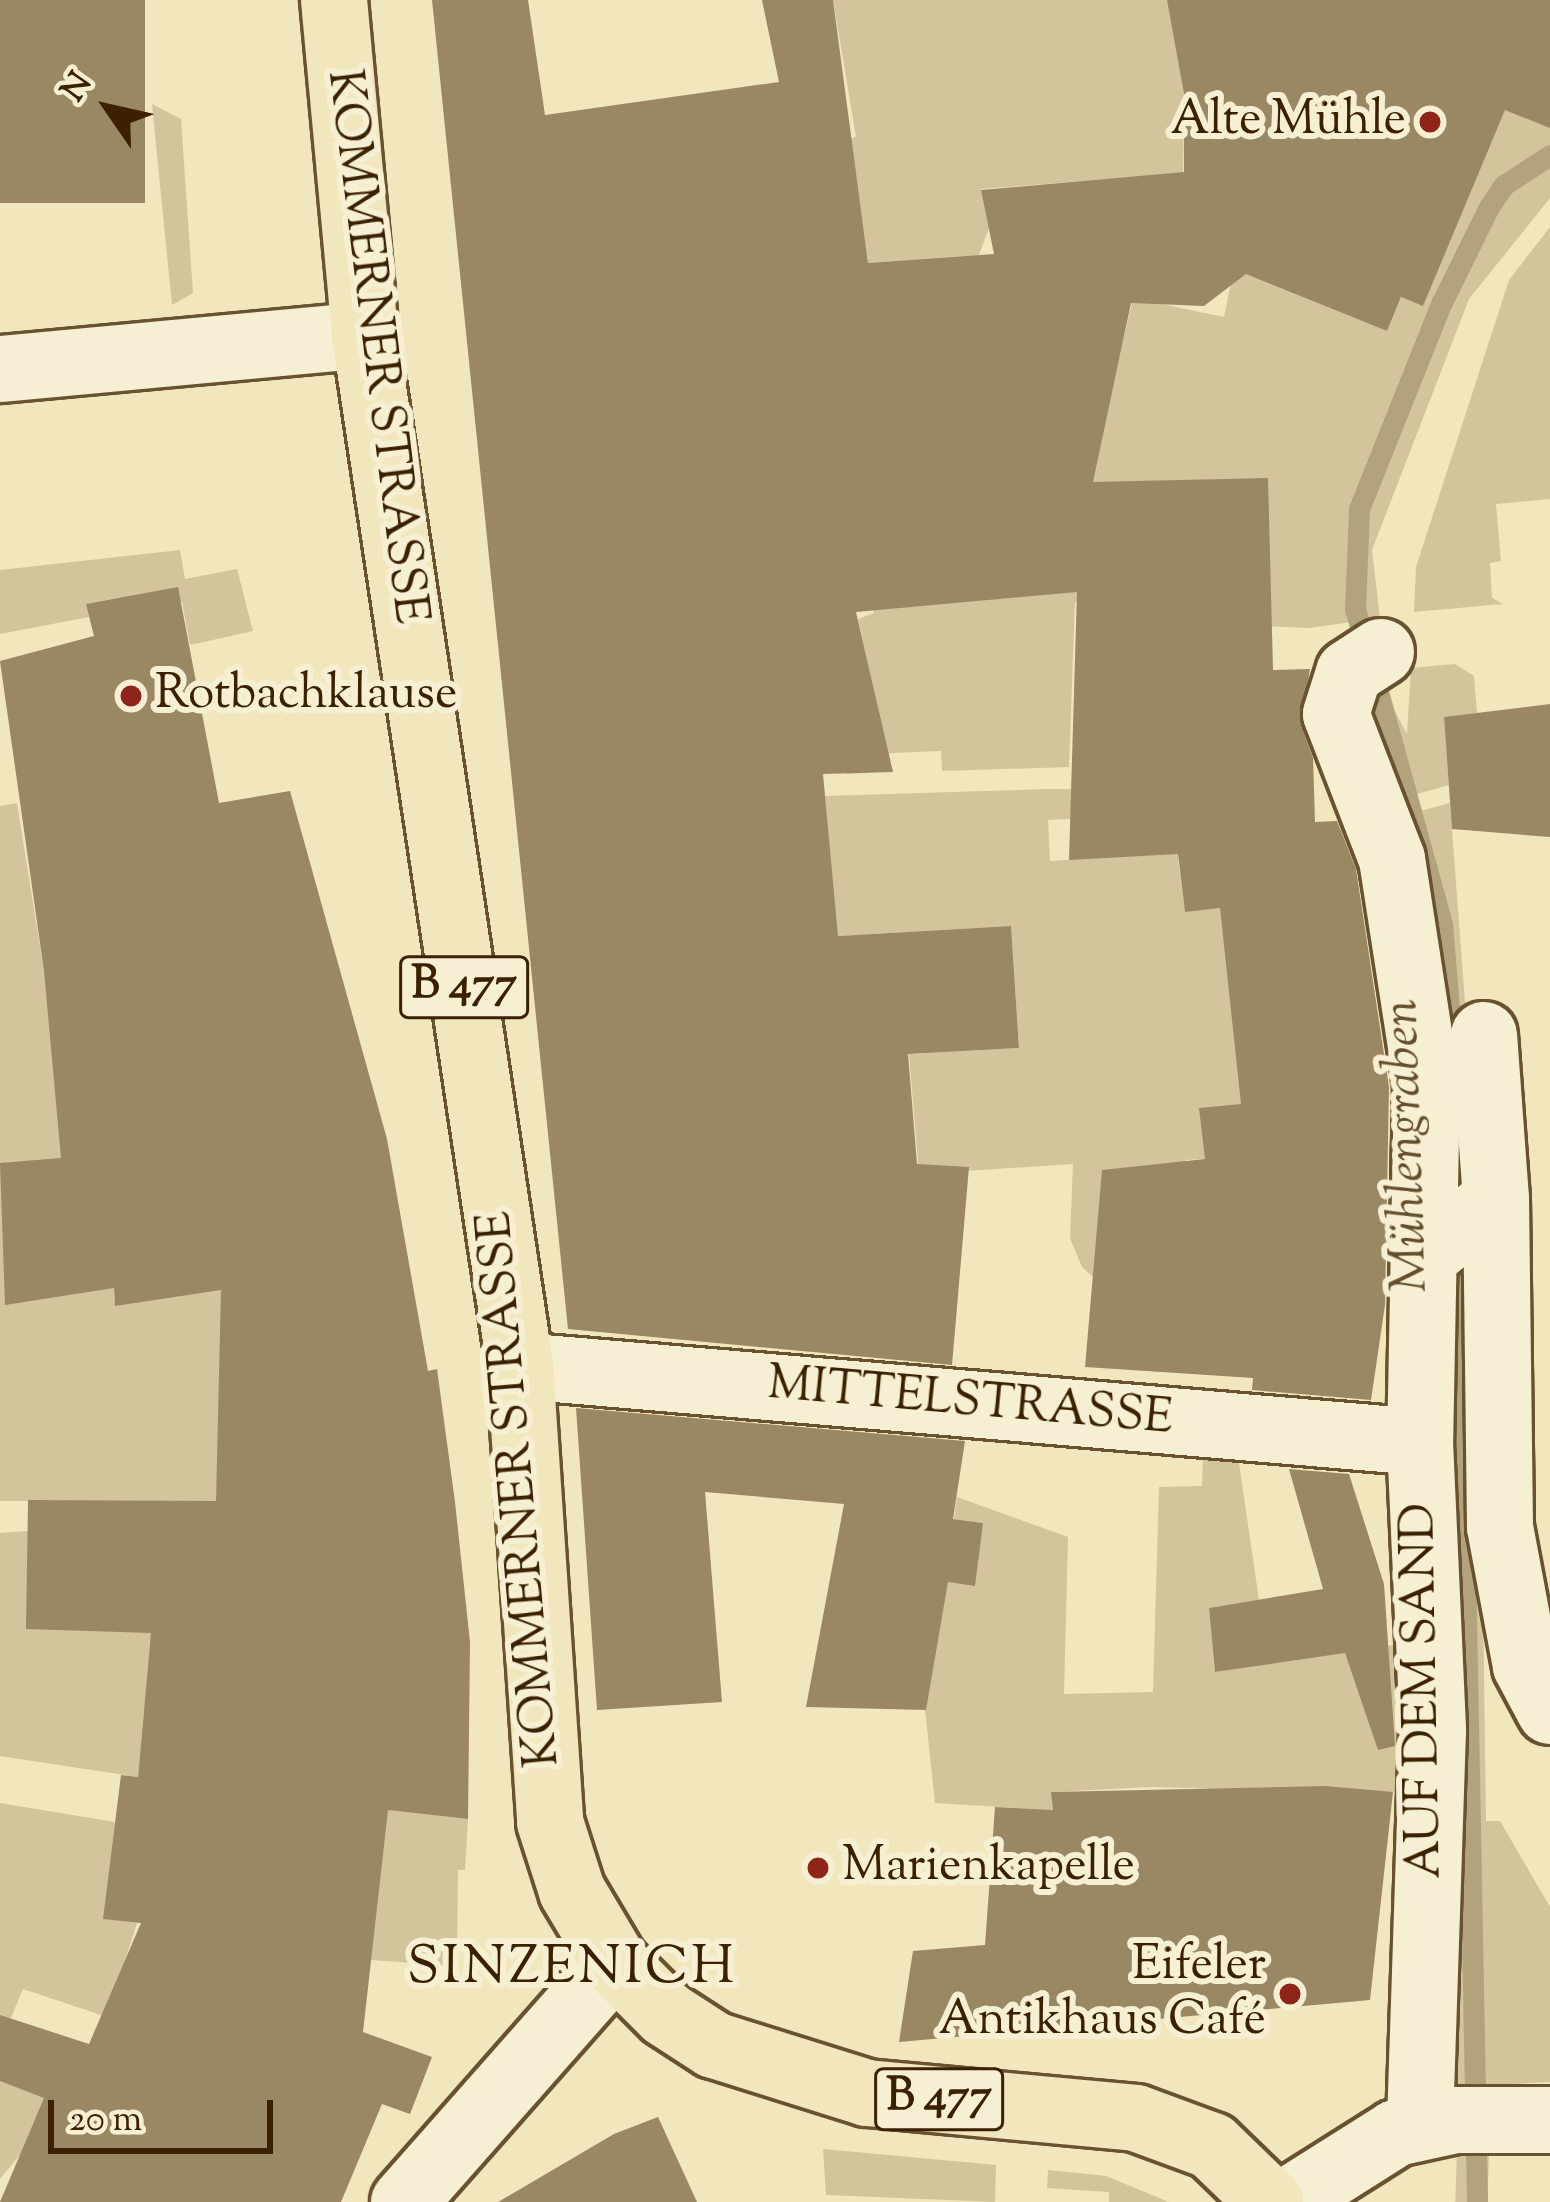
<!DOCTYPE html>
<html>
<head>
<meta charset="utf-8">
<style>
  body { margin:0 }
  #map { position:relative; width:1550px; height:2202px; overflow:hidden; background:#f1e6bc; font-family:"Sorts Mill Goudy",serif }
  div>[style] { position:absolute }
  [style*='--x'] { left:calc(var(--x)*1px); top:calc(var(--y)*1px); width:calc(var(--w)*1px); rotate:calc(var(--a)*1deg) }
  .green>* { inset:0; background:#d2c59c; transform-origin:0 0 }
  .stream>* { height:21px; margin:-10.5px; padding:0 10.5px; transform-origin:10.5px; border-radius:10.5px; background:#b3a37d }
  .building>* { inset:0; background:#9a8763; transform-origin:0 0 }
  .roads { filter:drop-shadow(3px 0 #685230) drop-shadow(-3px 0 #685230) drop-shadow(0 3px #685230) drop-shadow(0 -3px #685230) }
  .street>* { height:66px; margin:-33px; padding:0 33px; transform-origin:33px; border-radius:33px; background:#f6efd3 }
  .secondary>* { height:66px; margin:-33px; padding:0 33px; transform-origin:33px; border-radius:33px; background:#f6efd3 }
  .primary>* { height:66px; margin:-33px; padding:0 33px; transform-origin:33px; border-radius:33px; background:#f1e6bc }
  .dots>* { width:33px; height:33px; translate:-50% -50%; box-sizing:border-box; border:6px solid #f6efd3; border-radius:50% }
  span { translate:-50% -50%; white-space:nowrap; text-align:center; line-height:1.15; -webkit-text-stroke:12px #f6efd3; paint-order:stroke }
  .shield-label span { padding:3px 9px; background:#f6efd3; border:3px solid; border-radius:9px; -webkit-text-stroke-width:0 }
  .shield-label { font-size:45px; color:#3b2102; font-weight:700 }
  .poi-label { font-size:48px; color:#3b2102 }
  .right { translate:-100% -50%; text-align:right }
  .left { translate:0 -50%; text-align:left }
  .street-label { font-size:48px; color:#3b2102 }
  .water-label { font-size:51px; color:#654e2d; font-style:italic }
  .quarter-label { font-size:54px; color:#3b2102; letter-spacing:3px }
  .north { position:absolute; left:48px; top:48px; width:120px; height:120px; -webkit-text-stroke:9px #f6efd3; paint-order:stroke; rotate:304deg; font-size:33px; font-weight:700; line-height:48px; text-align:center; color:#3b2102 }
  .north::after { content:''; display:block; margin:auto; width:42px; height:54px; background:#3b2102; clip-path:polygon(50% 0,100% 100%,50% 72%,0 100%) }
  .scale { position:absolute; left:48px; top:2100px; width:225px; height:54px; box-sizing:border-box; border:6px solid #3b2102; border-top:0; padding-left:15px; font-size:36px; line-height:42px; white-space:nowrap; color:#3b2102; -webkit-text-stroke:9px #f6efd3; paint-order:stroke }
</style>
</head>
<body>
<div id="map">
  <div class="green">
    <div style="clip-path:polygon(833px 0,1168px 0,1184px 94px,1183px 182px,1159px 175px,981px 189px,989px 228px,979px 255px,868px 263px,864px 232px,680px 171px,856px 137px)"></div>
    <div style="clip-path:polygon(152px 104px,181px 119px,193px 293px,172px 305px)"></div>
    <div style="clip-path:polygon(1505px 110px,1550px 119px,1550px 198px,1469px 299px,1372px 550px,1380px 618px,1309px 628px,1195px 623px,1075px 602px,1069px 767px,942px 771px,941px 751px,869px 754px,869px 773px,846px 774px,841px 750px,873px 686px,858px 619px,874px 613px,862px 527px,1091px 481px,1133px 298px,1224px 317px,1237px 254px,1303px 297px,1387px 331px,1401px 297px,1453px 230px)"></div>
    <div style="clip-path:polygon(1550px 227px,1550px 499px,1496px 504px,1501px 561px,1490px 563px,1492px 598px,1503px 604px,1414px 612px,1416px 567px,1509px 280px)"></div>
    <div style="clip-path:polygon(180px 550px,185px 579px,237px 569px,253px 631px,190px 645px,182px 602px,122px 614px,118px 598px,87px 604px,89px 617px,0 634px,0 570px)"></div>
    <div style="clip-path:polygon(1455px 664px,1474px 676px,1477px 713px,1444px 718px,1449px 785px,1392px 801px,1355px 718px,1383px 689px,1407px 734px,1411px 668px)"></div>
    <div style="clip-path:polygon(evenodd,1047px 789px,1198px 789px,1178px 860px,1185px 911px,1220px 908px,1249px 1156px,1186px 1160px,1178px 1242px,1124px 1280px,1093px 1277px,1082px 1267px,1070px 1238px,1073px 1164px,919px 1174px,909px 1054px,1019px 1048px,1011px 926px,837px 936px,825px 796px,1047px 789px,1122px 816px,1124px 856px,1050px 861px,1048px 820px,1122px 816px)"></div>
    <div style="clip-path:polygon(17px 803px,44px 971px,104px 1137px,115px 1304px,228px 1289px,216px 1501px,0 1501px,0 806px)"></div>
    <div style="clip-path:polygon(1450px 803px,1467px 1029px,1434px 1032px,1397px 817px)"></div>
    <div style="clip-path:polygon(1479px 1236px,1481px 1431px,1447px 1432px,1446px 1263px)"></div>
    <div style="clip-path:polygon(1448px 1451px,1481px 1451px,1486px 1821px,1500px 1821px,1550px 1907px,1550px 2082px,1455px 2087px)"></div>
    <div style="clip-path:polygon(1203px 1454px,1238px 1456px,1259px 1600px,1209px 1608px,1215px 1672px,1393px 1645px,1414px 1793px,1151px 1787px,1052px 1792px,1053px 1810px,935px 1803px,925px 1710px,945px 1581px,983px 1523px,954px 1519px,957px 1497px,1068px 1537px,1064px 1694px,1153px 1692px,1159px 1487px,1202px 1486px)"></div>
    <div style="clip-path:polygon(28px 1531px,181px 1633px,144px 1709px,138px 1777px,0 1756px,0 1533px)"></div>
    <div style="clip-path:polygon(311px 1801px,468px 1819px,465px 1870px,458px 1870px,457px 1966px,371px 1960px)"></div>
    <div style="clip-path:polygon(0 1803px,115px 1822px,104px 1918px,137px 1923px,107px 2017px,23px 1989px,0 2044px)"></div>
    <div style="clip-path:polygon(0 2081px,45px 2097px,24px 2150px,0 2179px)"></div>
    <div style="clip-path:polygon(823px 2149px,996px 2165px,995px 2202px,826px 2195px)"></div>
    <div style="left:1457px;top:2154px;width:32px;height:48px;rotate:2deg"></div>
    <div style="clip-path:polygon(1048px 2170px,1106px 2176px,1169px 2202px,1109px 2202px,1109px 2192px,1047px 2188px)"></div>
  </div>
  <div class="stream">
    <div style="--x:1453;--y:1057;--w:133;--a:-94.7"></div>
    <div style="--x:1442;--y:924;--w:327;--a:-105.4"></div>
    <div style="--x:1355;--y:609;--w:100;--a:-87.7"></div>
    <div style="--x:1359;--y:509;--w:223;--a:-68.2"></div>
    <div style="--x:1442;--y:302;--w:106;--a:-63.7"></div>
    <div style="--x:1489;--y:207;--w:27;--a:-56"></div>
    <div style="--x:1504;--y:185;--w:55;--a:-33.1"></div>
    <div style="--x:1459;--y:1244;--w:958;--a:88.92"></div>
  </div>
  <div class="building">
    <div style="left:0;top:0;width:145px;height:203px"></div>
    <div style="clip-path:polygon(432px 0,528px 0,545px 115px,779px 82px,762px 0,833px 0,868px 263px,994px 254px,981px 190px,1184px 172px,1184px 94px,1167px 0,1550px 0,1550px 128px,1505px 110px,1423px 306px,1401px 297px,1387px 331px,1246px 274px,1204px 306px,1131px 303px,1093px 482px,1268px 478px,1273px 670px,1310px 669px,1301px 726px,1313px 758px,1315px 822px,1337px 821px,1356px 869px,1389px 1087px,1385px 1305px,1371px 1400px,1252px 1390px,1253px 1378px,1085px 1367px,1102px 1170px,1205px 1159px,1199px 1108px,1241px 1104px,1220px 908px,1185px 912px,1178px 854px,1069px 860px,1077px 592px,856px 612px,893px 772px,823px 774px,838px 936px,1011px 926px,1019px 1048px,908px 1054px,917px 1164px,969px 1167px,952px 1365px,568px 1329px)"></div>
    <div style="clip-path:polygon(178px 587px,219px 803px,290px 791px,387px 1139px,428px 1371px,437px 1369px,455px 1502px,470px 1642px,468px 1819px,388px 1810px,363px 2032px,432px 2057px,410px 2114px,382px 2104px,341px 2202px,0 2202px,44px 2098px,0 2081px,0 2015px,89px 2044px,141px 1923px,103px 1919px,121px 1775px,138px 1777px,151px 1633px,26px 1629px,28px 1500px,216px 1501px,221px 1290px,115px 1306px,114px 1288px,5px 1305px,0 1163px,61px 1158px,44px 971px,0 661px,94px 636px,86px 604px)"></div>
    <div style="clip-path:polygon(1550px 704px,1550px 837px,1452px 829px,1444px 717px)"></div>
    <div style="clip-path:polygon(576px 1408px,965px 1441px,953px 1519px,983px 1523px,975px 1586px,948px 1582px,926px 1710px,806px 1707px,844px 1504px,705px 1492px,722px 1702px,597px 1710px)"></div>
    <div style="clip-path:polygon(1289px 1469px,1349px 1474px,1384px 1584px,1395px 1746px,1378px 1750px,1345px 1653px,1215px 1672px,1209px 1608px,1323px 1589px)"></div>
    <div style="clip-path:polygon(1325px 1786px,1393px 1792px,1370px 2000px,899px 2042px,913px 1951px,985px 1945px,995px 1807px,1053px 1810px,1051px 1792px)"></div>
    <div style="clip-path:polygon(658px 2117px,697px 2202px,498px 2202px,614px 2134px)"></div>
  </div>
  <div class="roads">
    <div class="street">
      <div style="--x:0;--y:369;--w:367;--a:-5.3"></div>
      <div style="--x:1381;--y:652;--w:38;--a:147"></div>
      <div style="--x:1349;--y:673;--w:43;--a:107.6"></div>
      <div style="--x:1336;--y:714;--w:155;--a:68.9"></div>
      <div style="--x:1392;--y:859;--w:228;--a:81.2"></div>
      <div style="--x:1427;--y:1084;--w:358;--a:91.1"></div>
      <div style="--x:1420;--y:1442;--w:289;--a:87.4"></div>
      <div style="--x:1433;--y:1731;--w:395;--a:91.9"></div>
      <div style="--x:1484;--y:1035;--w:164;--a:85.8"></div>
      <div style="--x:1424;--y:1257;--w:92;--a:-38.9"></div>
      <div style="--x:1496;--y:1199;--w:328;--a:89.3"></div>
      <div style="--x:1500;--y:1527;--w:141;--a:79.4"></div>
      <div style="--x:1526;--y:1666;--w:51;--a:61.9"></div>
      <div style="--x:520;--y:1366;--w:903;--a:4.83"></div>
      <div style="--x:1287;--y:2202;--w:129;--a:-32.3"></div>
      <div style="--x:1396;--y:2133;--w:61;--a:-12.2"></div>
      <div style="--x:1456;--y:2120;--w:94;--a:0"></div>
    </div>
    <div class="secondary">
      <div style="--x:404;--y:2202;--w:319;--a:-48.6"></div>
    </div>
    <div class="primary">
      <div style="--x:334;--y:0;--w:336;--a:84.7"></div>
      <div style="--x:365;--y:335;--w:1043;--a:81.45"></div>
      <div style="--x:520;--y:1366;--w:457;--a:86.2"></div>
      <div style="--x:550;--y:1822;--w:72;--a:72.3"></div>
      <div style="--x:572;--y:1891;--w:84;--a:59.2"></div>
      <div style="--x:615;--y:1963;--w:72;--a:45"></div>
      <div style="--x:666;--y:2014;--w:57;--a:32.9"></div>
      <div style="--x:714;--y:2045;--w:160;--a:17.4"></div>
      <div style="--x:867;--y:2093;--w:270;--a:5.3"></div>
      <div style="--x:1136;--y:2118;--w:81;--a:20.2"></div>
      <div style="--x:1212;--y:2146;--w:81;--a:44"></div>
    </div>
  </div>
  <div class="dots">
    <div style="left:1430px;top:122px;background:#8f2418"></div>
    <div style="left:131px;top:696px;background:#8f2418"></div>
    <div style="left:818px;top:1868px;background:#8f2418"></div>
    <div style="left:1290px;top:1994px;background:#8f2418"></div>
  </div>
  <div class="shield-label">
    <span style="left:464px;top:987px">B 477</span>
    <span style="left:939px;top:2099px">B 477</span>
  </div>
  <div class="poi-label">
    <span class="right" style="left:1406px;top:122px">Alte Mühle</span>
    <span class="left" style="left:155px;top:696px">Rotbachklause</span>
    <span class="left" style="left:842px;top:1868px">Marienkapelle</span>
    <span class="right" style="left:1266px;top:1994px">Eifeler<br>Antikhaus Café</span>
  </div>
  <div class="street-label">
    <span style="left:375px;top:347px;rotate:83deg">KOMMERNER STRASSE</span>
    <span style="left:970px;top:1403px;rotate:5deg">MITTELSTRASSE</span>
    <span style="left:521px;top:1489px;rotate:-95deg">KOMMERNER STRASSE</span>
    <span style="left:1424px;top:1691px;rotate:-91deg">AUF DEM SAND</span>
  </div>
  <div class="water-label">
    <span style="left:1408px;top:1146px;rotate:-92deg">Mühlengraben</span>
  </div>
  <div class="quarter-label">
    <span style="left:572px;top:1969px">SINZENICH</span>
  </div>
  <div class="north">N</div>
  <div class="scale">20 m</div>
</div>
</body>
</html>
